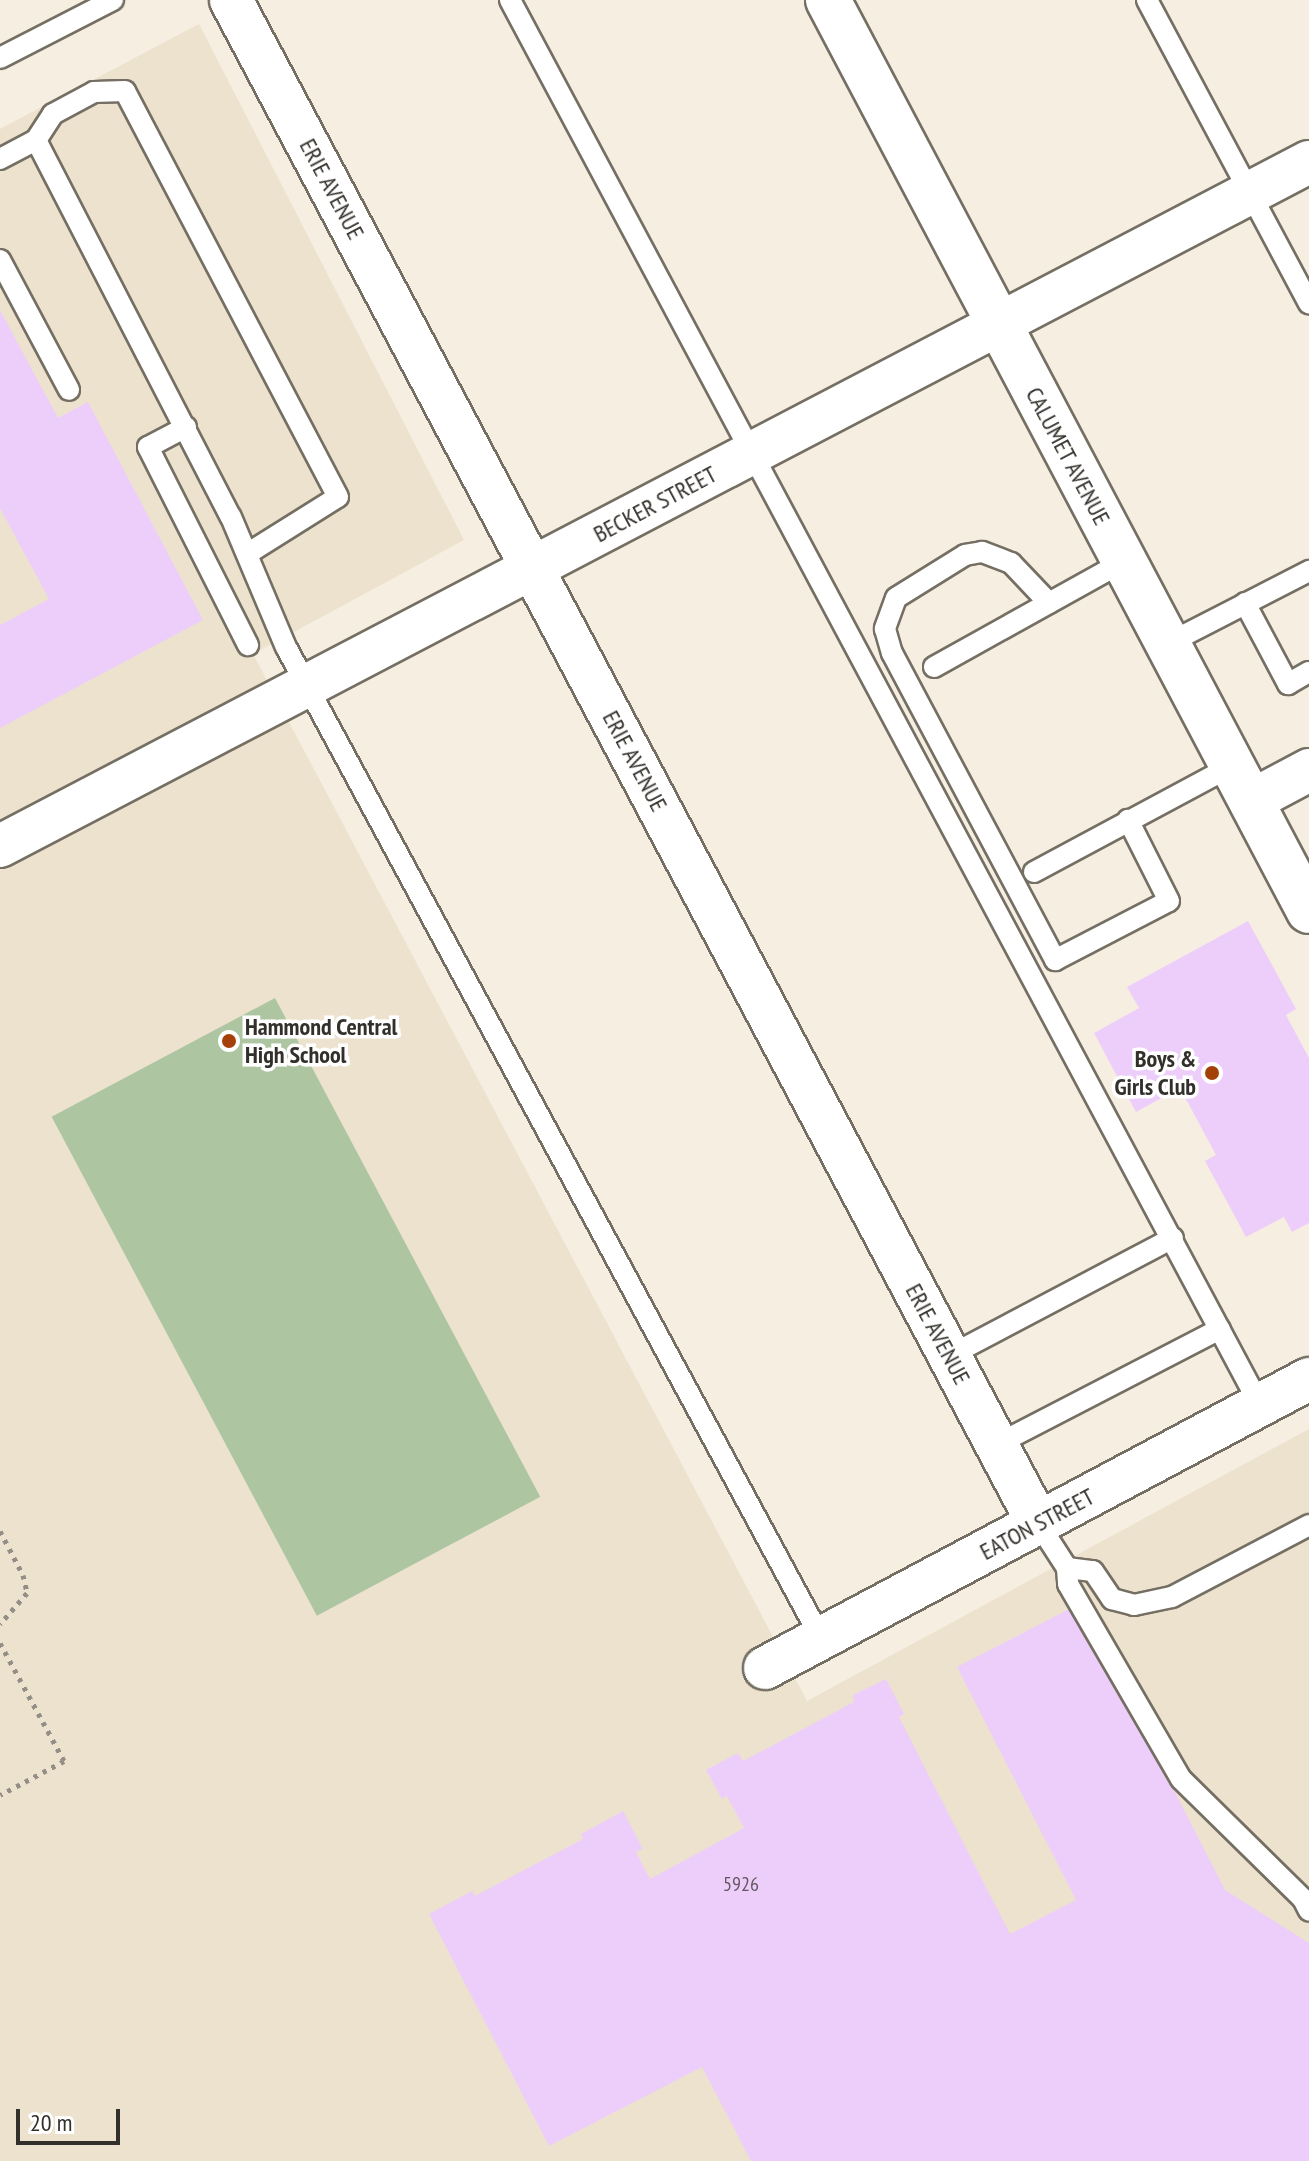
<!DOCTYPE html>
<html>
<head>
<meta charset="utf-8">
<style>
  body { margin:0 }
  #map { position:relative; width:1309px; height:2161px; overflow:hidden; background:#f5eee1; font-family:"PT Sans Narrow",sans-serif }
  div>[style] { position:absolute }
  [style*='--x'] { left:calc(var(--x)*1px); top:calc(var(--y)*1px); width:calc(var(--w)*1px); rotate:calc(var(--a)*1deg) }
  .built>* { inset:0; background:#ece2ce }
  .green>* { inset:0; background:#adc6a1; transform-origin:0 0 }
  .building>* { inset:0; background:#edcefb }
  .path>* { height:5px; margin-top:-2.5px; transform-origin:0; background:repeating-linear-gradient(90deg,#948f86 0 4px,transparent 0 10px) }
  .roads { filter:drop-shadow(2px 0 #756f63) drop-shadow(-2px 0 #756f63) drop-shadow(0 2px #756f63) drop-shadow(0 -2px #756f63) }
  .service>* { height:20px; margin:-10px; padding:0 10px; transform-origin:10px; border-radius:10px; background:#fff }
  .minor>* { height:42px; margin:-21px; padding:0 21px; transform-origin:21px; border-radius:21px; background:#fff }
  .primary>* { height:44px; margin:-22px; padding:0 22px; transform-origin:22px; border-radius:22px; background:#fff }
  .dots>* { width:22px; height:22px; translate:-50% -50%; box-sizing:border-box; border:4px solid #fff; border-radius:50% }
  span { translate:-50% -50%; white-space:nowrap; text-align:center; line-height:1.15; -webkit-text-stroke:7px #fff; paint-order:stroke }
  .number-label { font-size:20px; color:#62585f }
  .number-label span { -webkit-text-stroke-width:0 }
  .street-label { font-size:24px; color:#33302b }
  .poi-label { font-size:24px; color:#33302b; font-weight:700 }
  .left { translate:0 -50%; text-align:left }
  .right { translate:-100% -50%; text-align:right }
  .scale { position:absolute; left:16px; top:2109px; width:104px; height:36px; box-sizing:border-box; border:4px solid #33302b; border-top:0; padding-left:10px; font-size:24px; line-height:28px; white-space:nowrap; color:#33302b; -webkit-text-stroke:6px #fff; paint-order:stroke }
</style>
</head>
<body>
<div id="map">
  <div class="built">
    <div style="clip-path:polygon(199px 24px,464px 540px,253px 654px,807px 1701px,1309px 1429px,1309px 2161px,0 2161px,0 129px)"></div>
  </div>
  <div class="green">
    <div style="left:275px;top:998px;width:565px;height:253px;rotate:62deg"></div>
  </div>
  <div class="building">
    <div style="clip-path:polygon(0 310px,58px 418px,88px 402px,203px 620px,0 728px,0 625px,49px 599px,0 508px)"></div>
    <div style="clip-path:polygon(1248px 921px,1296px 1009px,1286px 1015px,1309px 1058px,1309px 1223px,1292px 1232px,1284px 1217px,1246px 1237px,1205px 1161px,1216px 1155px,1180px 1088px,1136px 1112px,1094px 1033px,1139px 1008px,1127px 987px)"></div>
    <div style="clip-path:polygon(1079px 1604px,1225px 1890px,1309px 1943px,1309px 2161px,751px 2161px,702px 2067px,549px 2146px,429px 1914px,472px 1891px,475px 1896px,583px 1839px,581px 1834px,623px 1811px,643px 1849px,636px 1852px,650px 1879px,744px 1828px,727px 1796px,722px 1799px,706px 1770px,738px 1753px,743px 1761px,854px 1702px,853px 1695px,886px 1679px,904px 1714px,899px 1717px,1010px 1934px,1076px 1900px,957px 1667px)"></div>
  </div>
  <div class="path">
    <div style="--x:0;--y:1531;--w:50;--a:62.4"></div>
    <div style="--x:23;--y:1575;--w:18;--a:77"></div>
    <div style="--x:27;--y:1593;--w:41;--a:131.1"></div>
    <div style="--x:0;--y:1643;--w:134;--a:61.5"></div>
    <div style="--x:64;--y:1761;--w:72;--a:152"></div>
  </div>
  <div class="roads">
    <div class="service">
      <div style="--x:510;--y:0;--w:1593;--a:61.91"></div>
      <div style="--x:1147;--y:0;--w:344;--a:61.9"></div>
      <div style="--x:0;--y:58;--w:127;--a:-27.2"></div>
      <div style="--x:0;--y:159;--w:41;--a:-27.8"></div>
      <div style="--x:0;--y:260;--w:147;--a:62"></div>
      <div style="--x:186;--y:427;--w:43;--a:152.2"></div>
      <div style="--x:148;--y:447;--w:222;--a:63.2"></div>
      <div style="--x:247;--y:554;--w:107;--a:-32.1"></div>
      <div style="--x:338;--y:497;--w:458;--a:-117.7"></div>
      <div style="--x:125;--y:91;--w:31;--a:178"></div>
      <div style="--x:94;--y:92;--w:47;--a:151.8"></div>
      <div style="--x:53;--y:114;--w:31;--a:123"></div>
      <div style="--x:36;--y:140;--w:424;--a:62.7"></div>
      <div style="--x:231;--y:517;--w:141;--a:67.1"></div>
      <div style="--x:286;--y:647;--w:1126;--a:61.64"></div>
      <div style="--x:1049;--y:603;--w:55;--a:-133.5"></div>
      <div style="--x:1011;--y:563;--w:31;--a:-159"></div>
      <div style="--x:982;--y:552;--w:17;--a:170"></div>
      <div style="--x:965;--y:555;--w:81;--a:148.1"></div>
      <div style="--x:896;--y:598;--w:33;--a:110"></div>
      <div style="--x:885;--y:629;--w:25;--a:74"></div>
      <div style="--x:892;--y:653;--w:348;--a:62"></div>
      <div style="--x:1055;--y:960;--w:128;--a:-27.4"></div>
      <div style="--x:1169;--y:901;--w:91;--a:-116.8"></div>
      <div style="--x:1245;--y:603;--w:92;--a:62"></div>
      <div style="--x:1288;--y:684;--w:24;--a:-30"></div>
      <div style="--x:1167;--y:644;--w:160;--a:-27.2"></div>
      <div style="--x:934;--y:667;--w:216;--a:-29.1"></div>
      <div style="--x:1034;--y:872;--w:225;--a:-28.2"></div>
      <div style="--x:949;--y:1356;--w:253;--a:-27.8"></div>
      <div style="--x:996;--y:1445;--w:252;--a:-27.4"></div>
      <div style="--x:1038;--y:1523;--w:54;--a:57.2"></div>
      <div style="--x:1067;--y:1568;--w:16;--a:86"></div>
      <div style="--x:1068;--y:1584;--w:225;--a:59.9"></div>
      <div style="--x:1181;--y:1779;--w:171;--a:44.5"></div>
      <div style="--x:1303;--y:1899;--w:13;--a:63"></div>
      <div style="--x:1067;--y:1568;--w:26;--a:7"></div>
      <div style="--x:1093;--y:1571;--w:34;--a:56"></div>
      <div style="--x:1112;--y:1599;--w:23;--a:15"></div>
      <div style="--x:1134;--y:1605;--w:39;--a:-12"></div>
      <div style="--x:1172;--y:1597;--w:155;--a:-27.7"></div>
    </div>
    <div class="minor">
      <div style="--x:231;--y:0;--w:1724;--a:62.08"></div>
      <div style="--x:1251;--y:801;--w:66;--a:-28.1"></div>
      <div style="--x:0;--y:846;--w:1477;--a:-27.59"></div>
      <div style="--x:765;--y:1668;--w:616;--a:-27.98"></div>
    </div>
    <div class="primary">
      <div style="--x:828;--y:0;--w:1030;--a:62.17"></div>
    </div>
  </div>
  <div class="dots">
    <div style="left:229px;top:1041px;background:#a44108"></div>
    <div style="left:1212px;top:1073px;background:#a44108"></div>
  </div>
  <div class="number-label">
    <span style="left:741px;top:1884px">5926</span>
  </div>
  <div class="street-label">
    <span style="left:332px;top:189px;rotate:62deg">ERIE AVENUE</span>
    <span style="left:1068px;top:456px;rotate:62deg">CALUMET AVENUE</span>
    <span style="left:655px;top:504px;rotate:-28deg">BECKER STREET</span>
    <span style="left:635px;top:761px;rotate:62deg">ERIE AVENUE</span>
    <span style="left:938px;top:1334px;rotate:62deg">ERIE AVENUE</span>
    <span style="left:1037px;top:1524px;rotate:-28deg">EATON STREET</span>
  </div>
  <div class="poi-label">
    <span class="left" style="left:245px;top:1041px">Hammond Central<br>High School</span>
    <span class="right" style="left:1196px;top:1073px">Boys &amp;<br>Girls Club</span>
  </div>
  <div class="scale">20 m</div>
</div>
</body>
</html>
